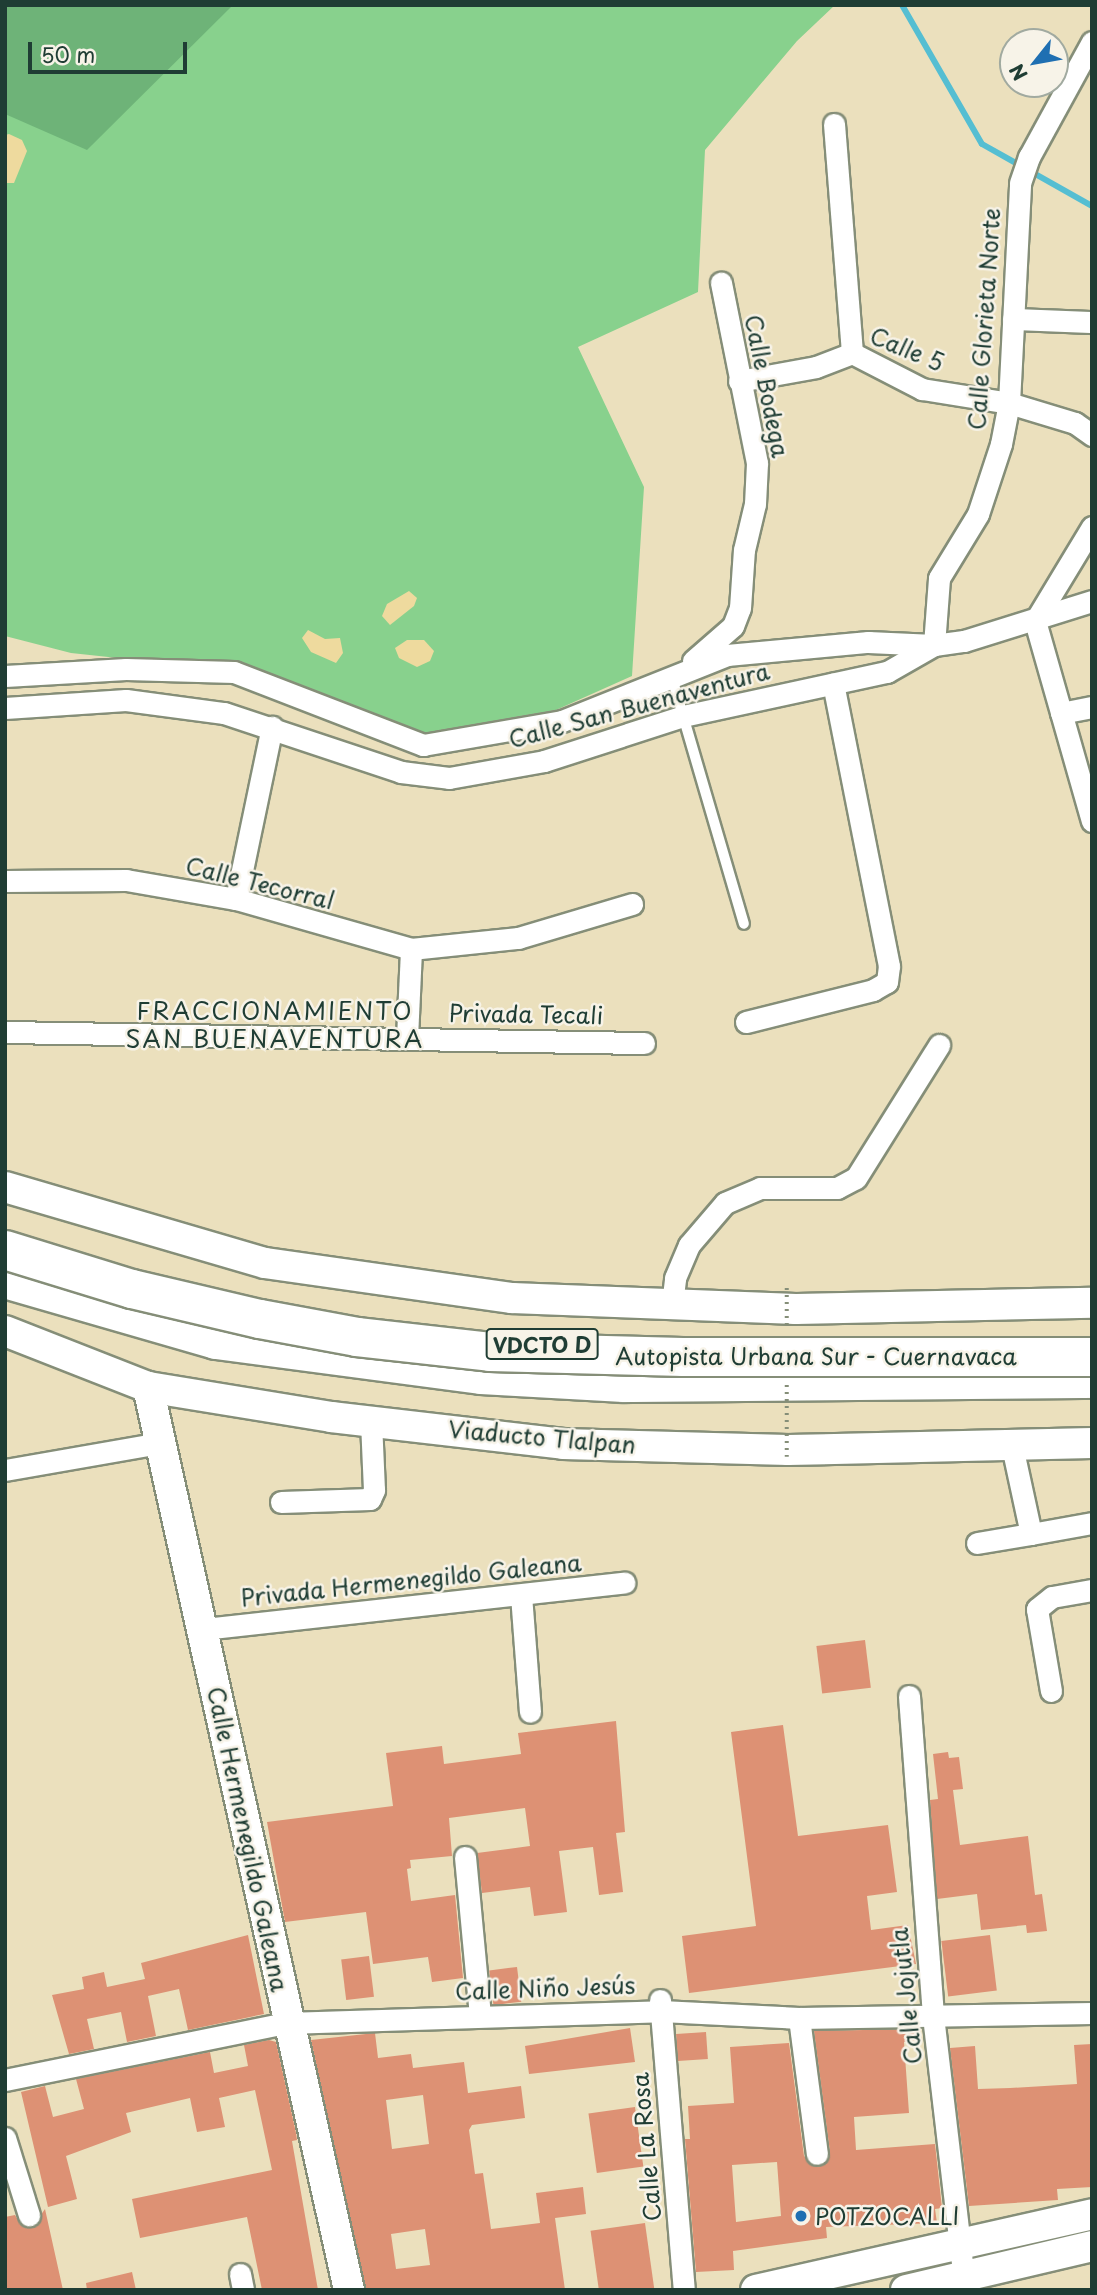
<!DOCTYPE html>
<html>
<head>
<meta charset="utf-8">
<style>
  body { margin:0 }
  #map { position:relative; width:1097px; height:2295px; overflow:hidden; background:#ebe0bd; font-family:"Playpen Sans",sans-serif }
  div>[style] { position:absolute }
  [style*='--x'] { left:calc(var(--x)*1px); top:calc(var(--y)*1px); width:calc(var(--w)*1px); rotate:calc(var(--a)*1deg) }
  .green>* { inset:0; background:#88d18d }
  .forest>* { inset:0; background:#6eb378 }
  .sand>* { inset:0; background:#eeda9e }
  .stream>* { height:6px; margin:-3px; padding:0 3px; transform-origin:3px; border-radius:3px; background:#55bed2 }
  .building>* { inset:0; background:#dd9174; transform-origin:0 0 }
  .roads { filter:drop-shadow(2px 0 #858e78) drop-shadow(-2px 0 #858e78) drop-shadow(0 2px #858e78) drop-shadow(0 -2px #858e78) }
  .lane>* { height:10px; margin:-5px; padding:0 5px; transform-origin:5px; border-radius:5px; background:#fff }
  .street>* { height:21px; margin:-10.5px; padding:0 10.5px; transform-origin:10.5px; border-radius:10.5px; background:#fff }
  .secondary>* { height:30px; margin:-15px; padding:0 15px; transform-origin:15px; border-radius:15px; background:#fff }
  .highway>* { height:38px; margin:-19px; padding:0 19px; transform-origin:19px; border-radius:19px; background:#fff }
  .path-bridge>* { height:3.5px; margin-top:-1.75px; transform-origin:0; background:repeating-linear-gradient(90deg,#858e78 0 2px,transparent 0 7px) }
  .bridges { filter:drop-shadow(2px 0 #858e78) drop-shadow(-2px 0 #858e78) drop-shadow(0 2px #858e78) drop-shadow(0 -2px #858e78) }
  .highway-bridge>* { height:38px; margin:-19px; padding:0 19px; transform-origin:19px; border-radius:19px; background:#fff }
  .dots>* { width:19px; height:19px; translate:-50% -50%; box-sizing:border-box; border:4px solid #f7f3e8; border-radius:50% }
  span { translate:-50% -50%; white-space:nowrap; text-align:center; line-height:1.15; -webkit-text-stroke:5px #f7f3e8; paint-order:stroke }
  .shield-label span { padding:2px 5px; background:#f7f3e8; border:2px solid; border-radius:5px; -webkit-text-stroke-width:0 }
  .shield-label { font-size:21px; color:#1f3d34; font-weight:700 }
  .street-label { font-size:23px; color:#1f3d34 }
  .poi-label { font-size:23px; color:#1f3d34 }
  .left { translate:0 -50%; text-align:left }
  .neighbourhood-label { font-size:24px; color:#1f3d34; letter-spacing:2px }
  .frame { position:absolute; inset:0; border:7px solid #1f3d34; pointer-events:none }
  .north { position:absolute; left:999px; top:28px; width:70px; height:70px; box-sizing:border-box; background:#f7f3e8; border:2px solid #a1aaa0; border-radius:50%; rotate:239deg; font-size:19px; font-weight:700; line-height:28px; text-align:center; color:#1f3d34 }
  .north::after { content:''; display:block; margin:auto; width:24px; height:32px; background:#1f6fb2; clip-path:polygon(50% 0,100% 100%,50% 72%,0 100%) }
  .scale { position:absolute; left:28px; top:42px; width:159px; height:32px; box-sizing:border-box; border:4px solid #1f3d34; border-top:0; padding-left:9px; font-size:21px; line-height:24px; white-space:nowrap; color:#1f3d34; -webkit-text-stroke:5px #f7f3e8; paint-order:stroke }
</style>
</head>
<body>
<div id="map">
  <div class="green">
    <div style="clip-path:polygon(5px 5px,835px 5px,797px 41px,705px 150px,698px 292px,578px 347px,644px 487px,632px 676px,556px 710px,401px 737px,174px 664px,71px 653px,5px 636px)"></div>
  </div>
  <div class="forest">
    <div style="clip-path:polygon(5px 5px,233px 5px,87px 150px,5px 114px)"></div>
  </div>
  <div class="sand">
    <div style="clip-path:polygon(9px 134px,22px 140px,27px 151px,14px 183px,5px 183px,5px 135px)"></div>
    <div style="clip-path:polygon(409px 591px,417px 598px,414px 606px,390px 625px,382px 616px,387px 604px)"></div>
    <div style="clip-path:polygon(308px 630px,325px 639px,340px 638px,343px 653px,336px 663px,311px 652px,302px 638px)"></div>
    <div style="clip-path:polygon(407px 640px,424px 640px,434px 651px,430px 661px,417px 667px,399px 658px,395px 648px)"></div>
  </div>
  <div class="stream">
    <div style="--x:902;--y:5;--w:160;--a:60.1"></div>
    <div style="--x:982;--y:144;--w:126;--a:29.4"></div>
  </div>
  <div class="building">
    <div style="left:865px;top:1640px;width:48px;height:49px;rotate:83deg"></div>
    <div style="clip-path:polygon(616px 1721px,625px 1832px,616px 1833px,623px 1892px,599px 1895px,593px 1847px,559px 1851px,567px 1912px,534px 1916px,530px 1887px,482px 1893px,477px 1853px,530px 1846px,525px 1808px,449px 1818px,452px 1856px,410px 1860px,411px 1868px,407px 1869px,411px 1901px,455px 1895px,463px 1978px,432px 1982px,428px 1957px,373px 1964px,366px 1912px,285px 1922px,267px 1822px,393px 1806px,386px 1753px,442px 1746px,444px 1764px,521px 1754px,518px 1733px)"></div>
    <div style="clip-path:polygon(783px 1725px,798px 1836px,888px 1825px,897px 1892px,867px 1896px,871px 1930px,908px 1925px,916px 1964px,689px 1993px,682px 1936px,756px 1926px,731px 1732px)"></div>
    <div style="clip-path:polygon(948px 1752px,949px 1758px,959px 1757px,963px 1789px,953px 1790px,960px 1845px,1028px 1836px,1035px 1895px,1042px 1894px,1047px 1931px,1027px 1933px,1026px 1925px,981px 1930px,977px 1894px,937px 1899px,930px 1800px,938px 1799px,933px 1754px)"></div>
    <div style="clip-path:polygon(248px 1935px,264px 2014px,188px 2030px,179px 1989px,148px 1996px,156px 2036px,127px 2042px,121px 2012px,87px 2019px,94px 2049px,69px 2054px,52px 1995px,84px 1989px,82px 1977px,104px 1972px,107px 1987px,145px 1979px,141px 1963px)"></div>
    <div style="left:990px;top:1935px;width:56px;height:49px;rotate:83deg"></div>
    <div style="left:369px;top:1956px;width:41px;height:28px;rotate:83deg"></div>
    <div style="left:517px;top:1967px;width:35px;height:28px;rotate:83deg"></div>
    <div style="clip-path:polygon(630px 2028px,635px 2062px,529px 2074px,525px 2046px)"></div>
    <div style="clip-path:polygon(evenodd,914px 2029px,915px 2041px,904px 2042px,909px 2113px,854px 2117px,856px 2150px,935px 2144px,942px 2208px,935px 2209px,937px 2223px,826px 2227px,827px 2238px,733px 2251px,734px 2270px,696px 2272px,685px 2139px,690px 2139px,688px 2106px,734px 2103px,730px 2047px,789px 2043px,804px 2156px,818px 2167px,825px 2164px,830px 2152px,814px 2031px,914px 2029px,777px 2162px,781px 2216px,736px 2222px,732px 2165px,777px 2162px)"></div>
    <div style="left:706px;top:2032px;width:27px;height:30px;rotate:86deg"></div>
    <div style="clip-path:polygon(evenodd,375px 2033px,378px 2058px,411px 2054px,413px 2068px,464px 2062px,468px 2093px,521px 2086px,525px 2118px,472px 2125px,469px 2130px,475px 2174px,483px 2173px,491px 2229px,540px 2223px,536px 2193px,583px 2187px,586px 2214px,555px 2218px,565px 2290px,366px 2290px,311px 2040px,375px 2033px,423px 2095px,429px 2144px,392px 2149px,386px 2100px,423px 2095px,375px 2033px,425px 2229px,430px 2265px,396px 2269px,391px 2234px,425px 2229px)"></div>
    <div style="clip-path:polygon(269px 2040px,276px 2042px,296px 2133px,297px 2140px,292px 2141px,318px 2290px,262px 2290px,247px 2217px,140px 2238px,132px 2199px,272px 2170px,255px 2090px,219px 2098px,225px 2127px,197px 2132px,190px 2098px,126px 2113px,131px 2132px,66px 2156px,77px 2199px,48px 2207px,21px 2092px,45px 2086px,53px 2117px,84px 2109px,76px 2079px,210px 2052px,214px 2073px,248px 2066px,244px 2045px)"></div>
    <div style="clip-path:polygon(1092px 2044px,1092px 2187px,1057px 2189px,1058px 2200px,969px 2206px,950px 2048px,975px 2046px,978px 2089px,1010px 2088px,1077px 2084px,1074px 2045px)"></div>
    <div style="left:635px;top:2107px;width:60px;height:47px;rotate:82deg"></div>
    <div style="clip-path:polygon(45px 2209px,63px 2290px,5px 2290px,5px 2217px,15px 2215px,21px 2225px,32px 2228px)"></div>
    <div style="left:645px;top:2223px;width:68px;height:55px;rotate:82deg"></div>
    <div style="clip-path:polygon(132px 2272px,136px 2290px,87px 2290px,86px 2283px)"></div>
  </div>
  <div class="roads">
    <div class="lane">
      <div style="--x:672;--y:678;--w:256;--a:73.7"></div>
    </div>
    <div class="street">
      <div style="--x:834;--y:124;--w:230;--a:85.5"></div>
      <div style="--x:1013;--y:319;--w:79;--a:2.2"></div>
      <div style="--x:739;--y:381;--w:78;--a:-10.3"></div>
      <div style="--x:816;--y:367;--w:39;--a:-21"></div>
      <div style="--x:852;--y:353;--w:79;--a:27.2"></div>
      <div style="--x:922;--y:389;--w:88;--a:9.1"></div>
      <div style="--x:1009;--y:403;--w:69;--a:16.9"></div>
      <div style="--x:1075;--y:423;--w:21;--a:35"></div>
      <div style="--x:1092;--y:527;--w:110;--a:121.2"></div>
      <div style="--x:1035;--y:621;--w:208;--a:74.1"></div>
      <div style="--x:934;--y:645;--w:67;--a:-85.7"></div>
      <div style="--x:939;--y:578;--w:75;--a:-58.6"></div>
      <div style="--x:978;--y:514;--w:74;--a:-71.8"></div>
      <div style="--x:1001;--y:444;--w:42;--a:-79"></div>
      <div style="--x:1009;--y:403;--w:220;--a:-87.1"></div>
      <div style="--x:1020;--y:183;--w:28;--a:-71"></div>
      <div style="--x:1029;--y:157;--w:131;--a:-61.3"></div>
      <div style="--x:693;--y:661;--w:53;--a:-41.2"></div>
      <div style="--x:733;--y:626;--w:19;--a:-69"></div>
      <div style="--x:740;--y:608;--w:58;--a:-86.1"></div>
      <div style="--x:744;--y:550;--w:47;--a:-76.6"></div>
      <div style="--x:755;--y:504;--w:41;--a:-87.2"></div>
      <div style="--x:757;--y:463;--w:184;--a:-101.3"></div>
      <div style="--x:5;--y:676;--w:121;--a:-3.3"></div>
      <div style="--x:126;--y:669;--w:108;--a:1.6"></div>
      <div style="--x:234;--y:672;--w:203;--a:21.1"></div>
      <div style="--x:423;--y:745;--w:141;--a:-9.8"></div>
      <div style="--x:562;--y:721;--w:178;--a:-21.8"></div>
      <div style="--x:727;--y:655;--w:142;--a:-5.3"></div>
      <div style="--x:868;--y:642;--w:66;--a:2.6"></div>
      <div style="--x:934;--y:645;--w:30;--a:-8"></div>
      <div style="--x:964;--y:641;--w:134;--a:-17.4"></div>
      <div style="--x:5;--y:708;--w:121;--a:-3.8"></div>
      <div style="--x:126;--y:700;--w:99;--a:7.6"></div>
      <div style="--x:224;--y:713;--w:187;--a:18.4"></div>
      <div style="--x:401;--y:772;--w:48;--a:7.1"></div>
      <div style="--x:449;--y:778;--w:97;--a:-10.1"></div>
      <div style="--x:544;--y:761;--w:146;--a:-17.9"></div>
      <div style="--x:683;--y:716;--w:209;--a:-12.2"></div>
      <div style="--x:887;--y:672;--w:54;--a:-29.9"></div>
      <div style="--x:1061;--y:713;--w:32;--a:-11"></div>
      <div style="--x:5;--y:881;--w:121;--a:-0.5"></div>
      <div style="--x:126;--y:880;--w:112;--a:9.8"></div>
      <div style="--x:236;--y:899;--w:182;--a:15.9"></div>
      <div style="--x:411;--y:949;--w:108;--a:-5.9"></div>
      <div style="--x:518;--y:938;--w:119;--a:-16.6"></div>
      <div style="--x:236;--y:899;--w:176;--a:-78.2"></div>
      <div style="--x:746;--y:1022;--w:131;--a:-14.1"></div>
      <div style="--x:873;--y:990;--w:16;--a:-30"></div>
      <div style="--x:887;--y:982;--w:16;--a:-83"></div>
      <div style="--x:889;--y:966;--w:288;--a:-101.2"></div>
      <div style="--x:5;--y:1032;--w:639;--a:0.99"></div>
      <div style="--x:407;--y:1038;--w:89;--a:-87.4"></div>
      <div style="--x:672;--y:1304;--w:26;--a:-83"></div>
      <div style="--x:675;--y:1278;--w:36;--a:-67"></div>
      <div style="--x:689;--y:1245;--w:55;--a:-49.4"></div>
      <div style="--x:725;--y:1203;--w:38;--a:-23"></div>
      <div style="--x:760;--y:1188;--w:77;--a:0"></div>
      <div style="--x:837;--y:1188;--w:21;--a:-28"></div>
      <div style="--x:856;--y:1178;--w:157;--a:-58"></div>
      <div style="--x:1012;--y:1446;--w:90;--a:77.8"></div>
      <div style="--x:1031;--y:1534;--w:62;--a:-10.2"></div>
      <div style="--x:5;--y:1470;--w:157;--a:-9.9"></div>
      <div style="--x:281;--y:1502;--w:89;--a:-1.9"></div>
      <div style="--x:370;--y:1499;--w:10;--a:-66"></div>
      <div style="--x:374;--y:1490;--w:69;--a:-92.5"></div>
      <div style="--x:977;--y:1543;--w:55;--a:-9.5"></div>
      <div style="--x:521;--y:1595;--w:117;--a:85.6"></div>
      <div style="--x:204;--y:1629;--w:423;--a:-6.3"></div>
      <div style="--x:1051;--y:1691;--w:83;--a:-99.7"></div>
      <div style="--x:1037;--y:1609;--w:19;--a:-39"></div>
      <div style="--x:1052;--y:1597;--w:41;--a:-9.9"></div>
      <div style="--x:909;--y:1696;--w:321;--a:85.7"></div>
      <div style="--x:933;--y:2016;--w:275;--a:83.3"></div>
      <div style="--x:465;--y:1857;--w:159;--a:84.6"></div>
      <div style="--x:660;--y:2000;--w:291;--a:85.3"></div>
      <div style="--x:799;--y:2018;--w:137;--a:82.5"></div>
      <div style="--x:5;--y:2080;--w:287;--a:-11.5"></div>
      <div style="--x:286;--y:2023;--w:375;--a:-1.8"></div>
      <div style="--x:661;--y:2011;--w:138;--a:2.9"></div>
      <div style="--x:799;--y:2018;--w:293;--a:-1"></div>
      <div style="--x:5;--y:2138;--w:81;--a:72.7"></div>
      <div style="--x:240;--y:2274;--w:16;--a:79"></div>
    </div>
    <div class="secondary">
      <div style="--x:5;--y:1187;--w:271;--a:16.3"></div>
      <div style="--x:265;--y:1263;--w:249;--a:8.1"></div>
      <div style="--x:512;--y:1298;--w:284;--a:2.2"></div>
      <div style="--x:796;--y:1309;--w:296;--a:-1.2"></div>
      <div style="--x:5;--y:1331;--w:154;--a:21.4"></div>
      <div style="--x:148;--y:1387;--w:185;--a:9.3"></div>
      <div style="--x:331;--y:1417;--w:234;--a:6.6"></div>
      <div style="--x:563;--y:1444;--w:225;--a:1.5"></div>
      <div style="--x:788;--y:1450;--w:304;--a:-1.3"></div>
      <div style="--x:148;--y:1387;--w:925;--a:77.45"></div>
      <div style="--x:756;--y:2290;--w:344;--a:-12.7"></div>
      <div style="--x:906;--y:2290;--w:191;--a:-13.3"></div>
    </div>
    <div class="highway">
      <div style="--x:5;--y:1279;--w:220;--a:16.1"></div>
      <div style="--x:216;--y:1340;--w:267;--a:7.5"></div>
      <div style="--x:481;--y:1375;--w:143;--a:3.2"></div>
      <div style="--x:624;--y:1383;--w:468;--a:-0.5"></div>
    </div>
  </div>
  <div class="path-bridge">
    <div style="--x:787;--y:1288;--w:40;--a:90"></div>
    <div style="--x:787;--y:1385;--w:72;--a:90"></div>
  </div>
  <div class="bridges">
    <div class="highway-bridge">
      <div style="--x:5;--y:1250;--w:133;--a:17.1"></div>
      <div style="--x:132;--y:1289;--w:131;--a:13.2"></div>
      <div style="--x:260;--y:1319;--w:99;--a:10.5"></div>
      <div style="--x:357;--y:1337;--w:134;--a:6.4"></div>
      <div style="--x:490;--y:1352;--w:193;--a:1.5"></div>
      <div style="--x:683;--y:1357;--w:409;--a:0"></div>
    </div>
  </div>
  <div class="dots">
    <div style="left:801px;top:2216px;background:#1f6fb2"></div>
  </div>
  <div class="shield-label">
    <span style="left:542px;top:1344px">VDCTO D</span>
  </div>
  <div class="street-label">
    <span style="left:984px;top:319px;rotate:-86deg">Calle Glorieta Norte</span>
    <span style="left:907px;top:349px;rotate:23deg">Calle 5</span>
    <span style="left:767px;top:386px;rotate:79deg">Calle Bodega</span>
    <span style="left:639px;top:705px;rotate:-15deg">Calle San Buenaventura</span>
    <span style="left:260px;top:883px;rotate:14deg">Calle Tecorral</span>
    <span style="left:526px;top:1014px;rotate:1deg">Privada Tecali</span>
    <span style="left:816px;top:1356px">Autopista Urbana Sur - Cuernavaca</span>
    <span style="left:542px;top:1437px;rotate:5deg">Viaducto Tlalpan</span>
    <span style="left:411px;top:1580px;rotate:-6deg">Privada Hermenegildo Galeana</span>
    <span style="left:248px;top:1839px;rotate:78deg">Calle Hermenegildo Galeana</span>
    <span style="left:545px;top:1988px;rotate:-2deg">Calle Niño Jesús</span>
    <span style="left:906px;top:1996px;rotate:-96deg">Calle Jojutla</span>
    <span style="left:646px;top:2147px;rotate:-95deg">Calle La Rosa</span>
  </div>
  <div class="poi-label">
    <span class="left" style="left:815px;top:2216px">POTZOCALLI</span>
  </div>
  <div class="neighbourhood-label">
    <span style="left:275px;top:1025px">FRACCIONAMIENTO<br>SAN BUENAVENTURA</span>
  </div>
  <div class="frame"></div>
  <div class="north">N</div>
  <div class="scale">50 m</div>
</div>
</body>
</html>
